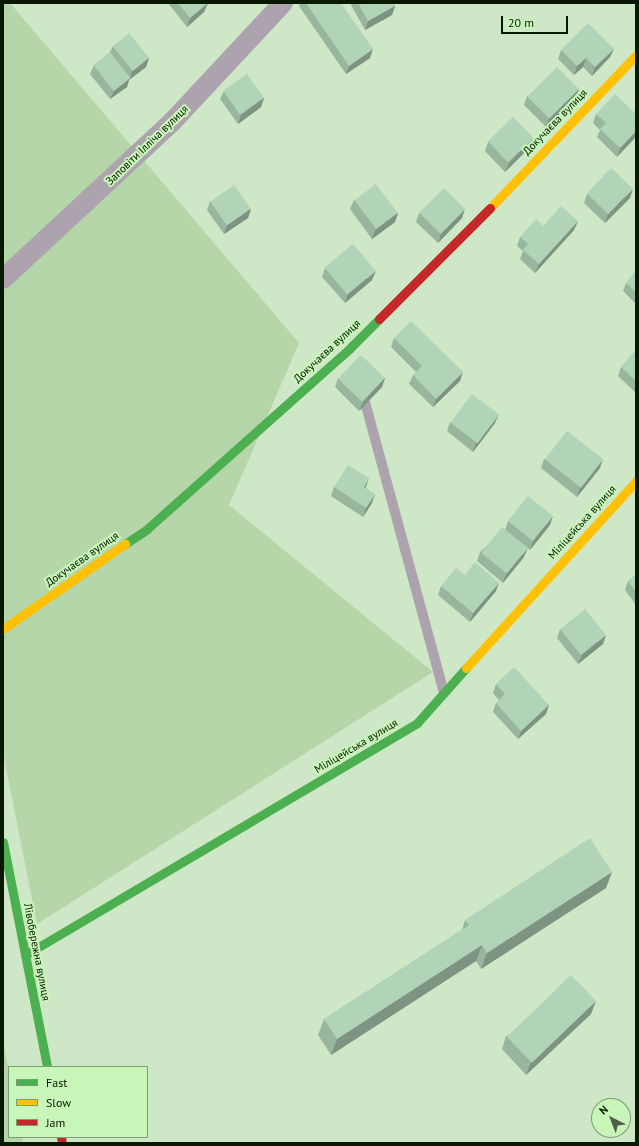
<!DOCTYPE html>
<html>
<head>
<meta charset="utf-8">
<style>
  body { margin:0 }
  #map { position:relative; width:639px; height:1146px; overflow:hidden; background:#cee7c6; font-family:"PT Sans",sans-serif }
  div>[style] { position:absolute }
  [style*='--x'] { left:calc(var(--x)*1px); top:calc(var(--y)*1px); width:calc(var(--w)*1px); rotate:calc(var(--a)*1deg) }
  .green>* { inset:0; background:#b4d6a8 }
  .lane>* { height:10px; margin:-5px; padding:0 5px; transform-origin:5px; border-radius:5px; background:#aca3af }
  .street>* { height:20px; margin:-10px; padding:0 10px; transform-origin:10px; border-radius:10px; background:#aca3af }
  .fast>* { height:9px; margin:-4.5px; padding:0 4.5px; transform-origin:4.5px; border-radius:4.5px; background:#4caf50 }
  .slow>* { height:9px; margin:-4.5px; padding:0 4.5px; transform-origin:4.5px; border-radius:4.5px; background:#ffc107 }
  .jam>* { height:9px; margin:-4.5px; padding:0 4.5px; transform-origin:4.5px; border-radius:4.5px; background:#c62828 }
  .wall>* { inset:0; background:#98b69e }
  .shaded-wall>* { inset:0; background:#7c9481 }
  .building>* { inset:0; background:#b1d4b8; transform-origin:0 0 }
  span { translate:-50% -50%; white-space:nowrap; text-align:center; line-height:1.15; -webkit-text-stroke:4px #c8f5b8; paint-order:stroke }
  .street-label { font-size:11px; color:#081803 }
  .frame { position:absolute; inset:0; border:4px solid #081803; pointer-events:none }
  .legend { position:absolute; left:8px; top:1066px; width:140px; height:72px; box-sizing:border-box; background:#c8f5b8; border:1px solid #7b9d70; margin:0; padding:5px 7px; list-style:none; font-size:12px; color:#081803 }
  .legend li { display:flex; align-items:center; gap:8px; height:20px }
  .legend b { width:20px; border:1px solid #7b9d70 }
  .north { position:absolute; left:591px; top:1098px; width:40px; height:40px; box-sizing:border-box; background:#c8f5b8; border:1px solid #7b9d70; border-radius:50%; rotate:318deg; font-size:11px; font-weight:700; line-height:16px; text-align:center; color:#081803 }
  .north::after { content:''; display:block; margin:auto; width:14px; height:18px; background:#4d6047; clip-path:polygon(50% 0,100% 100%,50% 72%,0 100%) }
  .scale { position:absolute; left:501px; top:16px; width:67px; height:18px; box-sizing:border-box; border:2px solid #081803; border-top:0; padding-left:5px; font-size:12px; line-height:14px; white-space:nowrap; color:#081803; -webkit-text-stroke:3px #c8f5b8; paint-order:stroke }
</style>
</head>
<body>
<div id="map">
  <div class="green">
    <div style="clip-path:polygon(3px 3px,10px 3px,299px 343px,229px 505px,433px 672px,37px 924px,3px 753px)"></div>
    <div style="clip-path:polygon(3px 1042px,9px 1072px,9px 1137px,22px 1137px,23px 1143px,3px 1143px)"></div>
  </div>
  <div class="lane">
    <div style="--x:362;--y:391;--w:312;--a:74.8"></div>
  </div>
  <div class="street">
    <div style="--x:3;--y:279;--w:231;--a:-42.9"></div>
    <div style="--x:172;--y:122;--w:163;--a:-47"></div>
  </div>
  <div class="fast">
    <div style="--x:125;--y:544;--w:27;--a:-34"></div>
    <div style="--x:147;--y:529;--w:272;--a:-41.7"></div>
    <div style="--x:350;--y:348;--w:41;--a:-45"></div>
    <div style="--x:3;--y:842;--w:229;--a:78.9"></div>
    <div style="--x:25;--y:955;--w:456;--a:-30.6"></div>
    <div style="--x:417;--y:723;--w:74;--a:-48.3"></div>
  </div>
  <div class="slow">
    <div style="--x:490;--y:208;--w:211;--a:-46.3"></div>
    <div style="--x:3;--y:629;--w:149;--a:-34.9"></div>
    <div style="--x:466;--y:668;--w:253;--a:-47.7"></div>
  </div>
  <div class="jam">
    <div style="--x:379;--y:319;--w:157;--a:-45"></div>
    <div style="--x:61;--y:1137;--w:6;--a:81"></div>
  </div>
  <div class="wall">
    <div style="clip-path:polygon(168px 3px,208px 3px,204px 12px,187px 27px)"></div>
    <div style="clip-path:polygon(300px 3px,341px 3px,370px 58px,346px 74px,299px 6px)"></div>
    <div style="clip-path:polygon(352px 3px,394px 3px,395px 6px,392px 15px,365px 30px,351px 5px)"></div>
    <div style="clip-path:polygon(113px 46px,149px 58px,146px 67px,129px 80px,127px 87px,110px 99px,90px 74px,94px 65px,110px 52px)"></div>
    <div style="clip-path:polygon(614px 49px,610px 57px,592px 76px,583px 67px,574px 75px,558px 59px,561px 50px)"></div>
    <div style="clip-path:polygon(579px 89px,576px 98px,546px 127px,524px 105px,527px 96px)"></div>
    <div style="clip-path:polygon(224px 91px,264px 98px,261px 107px,238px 124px,220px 99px)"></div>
    <div style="clip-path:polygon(596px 114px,636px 114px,617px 157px,597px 137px,600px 130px,593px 123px)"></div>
    <div style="clip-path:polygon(488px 142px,530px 147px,505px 172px,485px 151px)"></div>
    <div style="clip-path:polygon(587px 194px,630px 198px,605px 223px,584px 203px)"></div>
    <div style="clip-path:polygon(354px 200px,398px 213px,395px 222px,372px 239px,350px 209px)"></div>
    <div style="clip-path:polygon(210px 201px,251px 209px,248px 218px,224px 234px,207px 210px)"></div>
    <div style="clip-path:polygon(419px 213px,462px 218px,438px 243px,416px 222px)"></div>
    <div style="clip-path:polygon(578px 221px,574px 230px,535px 273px,520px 259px,523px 251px,517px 246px,520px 237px,543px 226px)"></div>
    <div style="clip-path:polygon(325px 268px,372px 280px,345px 303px,322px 277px)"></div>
    <div style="clip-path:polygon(636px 271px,636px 304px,623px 291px,626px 283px)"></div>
    <div style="clip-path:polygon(394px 338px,460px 381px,433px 407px,409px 384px,413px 375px,416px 372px,391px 347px)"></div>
    <div style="clip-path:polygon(636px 350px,636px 393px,618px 376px,621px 367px)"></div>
    <div style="clip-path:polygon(338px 378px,385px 378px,382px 387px,359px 411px,335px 387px)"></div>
    <div style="clip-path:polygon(450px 422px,495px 423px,473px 452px,447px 431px)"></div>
    <div style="clip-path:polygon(544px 459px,600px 468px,577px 497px,541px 468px)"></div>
    <div style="clip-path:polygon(334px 487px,366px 487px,366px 488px,372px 503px,363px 517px,331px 496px)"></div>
    <div style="clip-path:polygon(508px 521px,550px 525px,530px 550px,509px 533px,524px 557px,503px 583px,477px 561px,480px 552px,505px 530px)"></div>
    <div style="clip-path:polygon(465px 575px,496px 591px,470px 622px,438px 595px,441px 586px)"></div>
    <div style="clip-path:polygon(636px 575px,636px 605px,625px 590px,628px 581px)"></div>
    <div style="clip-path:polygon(560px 629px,603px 644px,578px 664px,557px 638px)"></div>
    <div style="clip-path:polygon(496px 684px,549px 705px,546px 714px,518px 739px,493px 712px,496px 703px,499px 700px,493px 693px)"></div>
    <div style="clip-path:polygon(606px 888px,481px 969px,476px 961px,331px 1055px,318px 1035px,324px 1019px,462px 930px,465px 920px)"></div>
    <div style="clip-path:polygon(591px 1014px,526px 1075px,502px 1049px,506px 1036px)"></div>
  </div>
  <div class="shaded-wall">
    <div style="clip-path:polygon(208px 3px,204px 12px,187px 27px,190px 18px)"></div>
    <div style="clip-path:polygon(395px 6px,392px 15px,365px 30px,368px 21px)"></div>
    <div style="clip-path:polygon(373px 49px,370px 58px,346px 74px,349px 66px)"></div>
    <div style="clip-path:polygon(614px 49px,610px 57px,592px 76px,595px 67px)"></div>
    <div style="clip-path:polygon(149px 58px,146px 67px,129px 80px,127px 87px,110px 99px,114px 91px,130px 78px,132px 71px)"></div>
    <div style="clip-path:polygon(586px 58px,583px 67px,574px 75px,577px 66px)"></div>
    <div style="clip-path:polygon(579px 89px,576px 98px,546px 127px,549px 119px)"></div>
    <div style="clip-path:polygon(264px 98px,261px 107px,238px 124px,241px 115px)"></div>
    <div style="clip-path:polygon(636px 131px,636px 137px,617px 157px,620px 148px)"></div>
    <div style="clip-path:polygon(533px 138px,530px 147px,505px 172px,509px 163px)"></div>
    <div style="clip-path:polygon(633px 189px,630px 198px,605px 223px,608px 214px)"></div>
    <div style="clip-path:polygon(251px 209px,248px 218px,224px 234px,227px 225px)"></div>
    <div style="clip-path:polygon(465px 209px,462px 218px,438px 243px,441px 234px)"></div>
    <div style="clip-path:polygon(398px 213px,395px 222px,372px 239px,375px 230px)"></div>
    <div style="clip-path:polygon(578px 221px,574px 230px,535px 273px,539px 264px)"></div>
    <div style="clip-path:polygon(376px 271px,372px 280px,345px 303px,348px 294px)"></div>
    <div style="clip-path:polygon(463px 372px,460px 381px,433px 407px,436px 399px)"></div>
    <div style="clip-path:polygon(385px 378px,382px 387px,359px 411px,363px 402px)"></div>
    <div style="clip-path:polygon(499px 414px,495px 423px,473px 452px,476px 443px)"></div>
    <div style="clip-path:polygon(603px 459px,600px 468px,577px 497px,580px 488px)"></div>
    <div style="clip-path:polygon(369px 478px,366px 487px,361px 496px,364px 487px)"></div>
    <div style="clip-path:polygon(375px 494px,372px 503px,363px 517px,366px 508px)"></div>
    <div style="clip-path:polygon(553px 516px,550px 525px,530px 550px,533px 541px)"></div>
    <div style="clip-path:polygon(528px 548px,524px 557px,503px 583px,506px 574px)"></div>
    <div style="clip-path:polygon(499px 583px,496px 591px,470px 622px,473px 613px)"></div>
    <div style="clip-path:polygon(606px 635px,603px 644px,578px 664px,582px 655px)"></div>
    <div style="clip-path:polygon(549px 705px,546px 714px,518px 739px,521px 731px)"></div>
    <div style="clip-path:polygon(612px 872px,606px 888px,481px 969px,487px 953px)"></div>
    <div style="clip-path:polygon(482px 945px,476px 961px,331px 1055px,337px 1039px)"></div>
    <div style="clip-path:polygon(596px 1001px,591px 1014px,526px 1075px,531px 1062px)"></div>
  </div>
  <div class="building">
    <div style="clip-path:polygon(178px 3px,208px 3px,190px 18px)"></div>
    <div style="clip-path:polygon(306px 3px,341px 3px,373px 49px,349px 66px)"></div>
    <div style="clip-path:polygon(358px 3px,394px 3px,395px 6px,368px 21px)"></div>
    <div style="clip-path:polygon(588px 23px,614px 49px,595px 67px,586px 58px,577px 66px,561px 50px)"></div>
    <div style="left:129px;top:33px;width:32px;height:21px;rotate:51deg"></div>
    <div style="left:110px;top:52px;width:33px;height:21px;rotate:52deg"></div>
    <div style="left:557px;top:67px;width:31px;height:42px;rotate:45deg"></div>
    <div style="left:247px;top:74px;width:29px;height:29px;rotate:55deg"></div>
    <div style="clip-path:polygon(615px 94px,636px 114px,636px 131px,620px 148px,600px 129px,606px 123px,596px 114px)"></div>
    <div style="left:513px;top:117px;width:29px;height:35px;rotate:46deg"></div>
    <div style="left:611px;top:168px;width:30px;height:35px;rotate:44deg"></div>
    <div style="left:376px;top:184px;width:36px;height:27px;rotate:53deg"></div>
    <div style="left:234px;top:185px;width:29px;height:29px;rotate:55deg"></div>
    <div style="left:444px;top:188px;width:30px;height:35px;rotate:45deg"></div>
    <div style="clip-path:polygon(561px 206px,578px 221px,539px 264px,523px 250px,528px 244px,520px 237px,536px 219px,543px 226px)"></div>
    <div style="left:353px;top:244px;width:35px;height:37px;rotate:50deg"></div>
    <div style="clip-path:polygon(636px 271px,636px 292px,626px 283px)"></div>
    <div style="clip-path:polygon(411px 321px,463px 372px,436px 399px,413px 375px,422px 366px,394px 338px)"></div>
    <div style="clip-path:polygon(636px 350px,636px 381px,621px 367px)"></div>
    <div style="left:361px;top:355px;width:33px;height:33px;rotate:44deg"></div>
    <div style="left:472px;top:394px;width:34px;height:36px;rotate:37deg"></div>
    <div style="left:567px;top:431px;width:46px;height:36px;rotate:38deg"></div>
    <div style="clip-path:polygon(348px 465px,369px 478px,364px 487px,375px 494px,366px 508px,334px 487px)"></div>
    <div style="left:528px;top:496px;width:32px;height:32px;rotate:39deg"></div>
    <div style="left:502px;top:527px;width:33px;height:33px;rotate:39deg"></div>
    <div style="clip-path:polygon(475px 562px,499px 583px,473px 613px,441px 586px,456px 568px,465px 575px)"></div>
    <div style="clip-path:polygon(636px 575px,636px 592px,628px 581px)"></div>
    <div style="left:585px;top:609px;width:33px;height:32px;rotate:51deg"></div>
    <div style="clip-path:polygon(514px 667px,549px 705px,521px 731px,496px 703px,505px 694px,496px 684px)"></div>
    <div style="clip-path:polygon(590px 838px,612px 872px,487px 953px,482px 945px,337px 1039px,324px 1019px,469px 925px,465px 920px)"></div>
    <div style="left:571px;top:975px;width:36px;height:89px;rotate:46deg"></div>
  </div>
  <div class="street-label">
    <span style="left:555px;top:122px;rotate:-46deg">Докучаєва вулиця</span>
    <span style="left:147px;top:145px;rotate:-44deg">Заповіти Ілліча вулиця</span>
    <span style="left:327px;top:351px;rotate:-43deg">Докучаєва вулиця</span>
    <span style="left:582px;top:522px;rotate:-48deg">Міліцейська вулиця</span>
    <span style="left:82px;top:559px;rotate:-35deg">Докучаєва вулиця</span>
    <span style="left:356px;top:746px;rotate:-31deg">Міліцейська вулиця</span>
    <span style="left:37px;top:952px;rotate:79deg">Лівобережна вулиця</span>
  </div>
  <div class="frame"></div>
  <ul class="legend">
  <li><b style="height:5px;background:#4caf50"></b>Fast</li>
  <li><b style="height:5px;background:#ffc107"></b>Slow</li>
  <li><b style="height:5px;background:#c62828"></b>Jam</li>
  </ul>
  <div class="north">N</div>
  <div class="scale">20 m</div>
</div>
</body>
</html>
